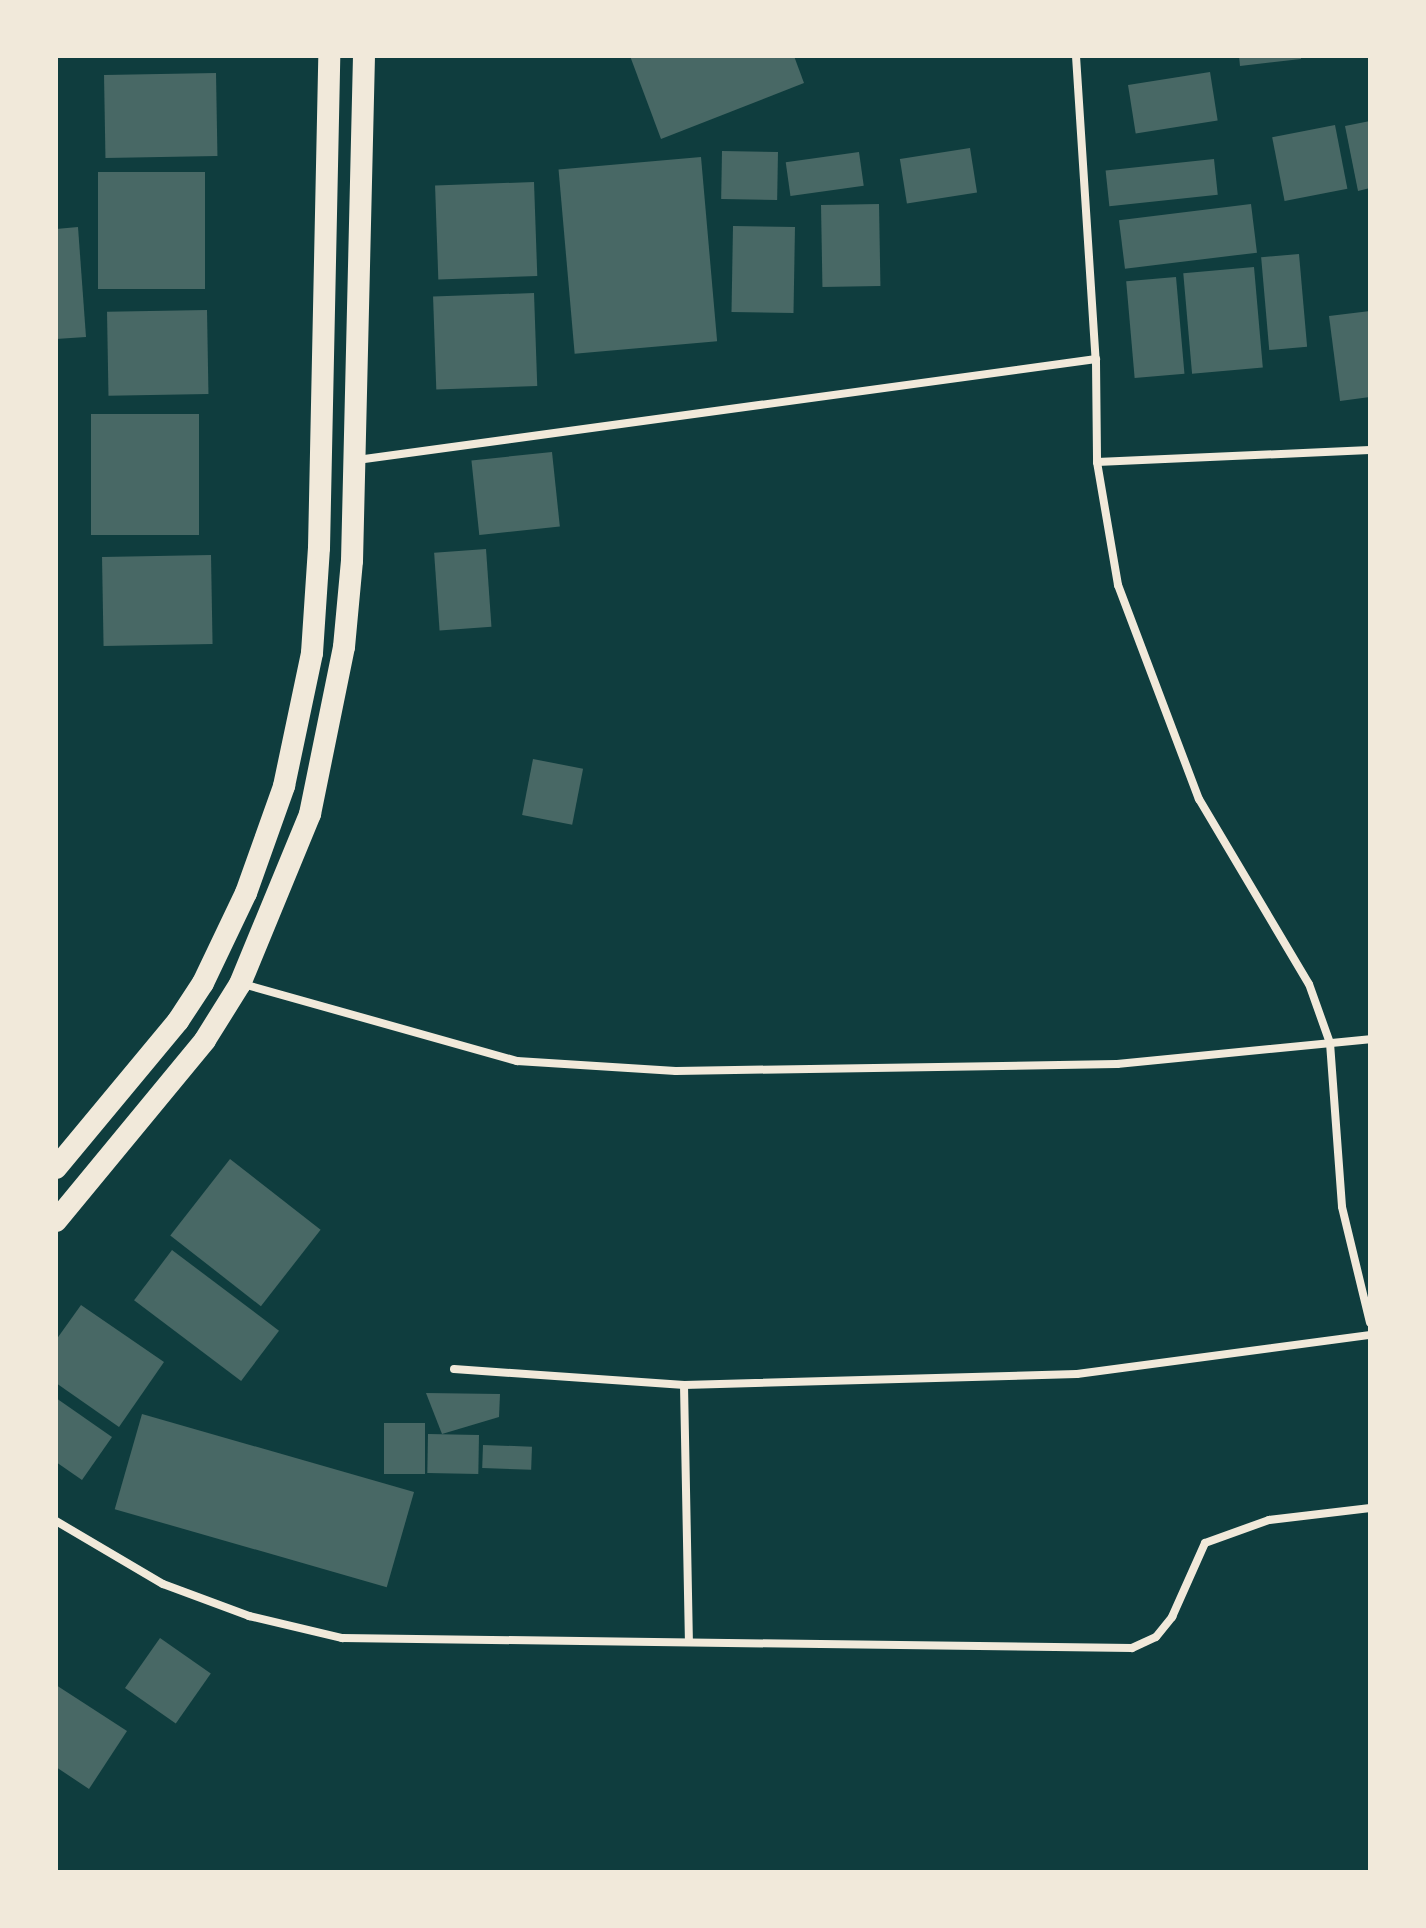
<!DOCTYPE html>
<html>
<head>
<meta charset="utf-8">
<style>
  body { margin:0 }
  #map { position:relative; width:1426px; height:1928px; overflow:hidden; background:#0f3d3e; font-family:"Source Serif 4",serif }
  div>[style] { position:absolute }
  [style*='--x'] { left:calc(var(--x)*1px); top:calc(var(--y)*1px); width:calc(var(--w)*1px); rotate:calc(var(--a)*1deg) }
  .building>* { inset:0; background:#486865; transform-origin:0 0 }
  .minor>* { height:8px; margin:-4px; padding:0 4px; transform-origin:4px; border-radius:4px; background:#f1e9da }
  .trunk>* { height:22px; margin:-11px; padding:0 11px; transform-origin:11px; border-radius:11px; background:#f1e9da }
  span { translate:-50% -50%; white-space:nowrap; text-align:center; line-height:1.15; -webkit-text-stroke:8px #f1e9da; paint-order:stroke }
  .frame { position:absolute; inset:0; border:58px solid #f1e9da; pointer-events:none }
</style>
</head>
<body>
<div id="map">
  <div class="building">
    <div style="clip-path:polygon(630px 56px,794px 56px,804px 83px,661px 139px)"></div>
    <div style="clip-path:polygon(1239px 56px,1301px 56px,1301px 59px,1240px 66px)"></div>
    <div style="left:1210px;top:72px;width:49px;height:83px;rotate:81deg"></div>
    <div style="left:216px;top:73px;width:83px;height:112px;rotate:89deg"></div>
    <div style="clip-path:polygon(1370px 121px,1370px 188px,1358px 191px,1345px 126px)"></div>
    <div style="left:1335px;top:125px;width:65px;height:64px;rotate:79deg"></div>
    <div style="left:970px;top:148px;width:45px;height:71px;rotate:81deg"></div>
    <div style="left:722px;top:151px;width:56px;height:48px;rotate:1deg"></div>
    <div style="left:859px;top:152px;width:34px;height:74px;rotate:82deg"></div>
    <div style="left:701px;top:157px;width:185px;height:143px;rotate:85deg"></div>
    <div style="left:1214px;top:159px;width:36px;height:109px;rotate:84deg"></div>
    <div style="left:205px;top:172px;width:117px;height:107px;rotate:90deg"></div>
    <div style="left:534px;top:182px;width:94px;height:99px;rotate:88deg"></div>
    <div style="left:879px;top:204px;width:82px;height:58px;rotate:89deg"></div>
    <div style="left:1251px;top:204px;width:49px;height:133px;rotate:83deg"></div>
    <div style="left:733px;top:226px;width:62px;height:86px;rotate:1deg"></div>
    <div style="clip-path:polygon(78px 227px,86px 337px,56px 339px,56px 229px)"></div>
    <div style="left:1299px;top:254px;width:93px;height:38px;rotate:85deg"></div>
    <div style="left:1254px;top:267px;width:101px;height:71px;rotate:85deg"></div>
    <div style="left:1176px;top:277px;width:97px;height:50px;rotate:85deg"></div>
    <div style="left:534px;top:293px;width:93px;height:101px;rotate:88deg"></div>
    <div style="left:207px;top:310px;width:84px;height:100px;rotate:89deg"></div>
    <div style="clip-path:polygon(1370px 311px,1370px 397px,1340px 401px,1329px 316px)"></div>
    <div style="left:199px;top:414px;width:121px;height:108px;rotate:90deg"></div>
    <div style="left:552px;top:452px;width:75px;height:81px;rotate:84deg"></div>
    <div style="left:486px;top:549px;width:78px;height:52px;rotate:86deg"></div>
    <div style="left:211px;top:555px;width:89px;height:109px;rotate:89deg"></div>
    <div style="left:533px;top:759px;width:51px;height:57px;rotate:11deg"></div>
    <div style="left:230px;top:1159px;width:115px;height:97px;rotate:38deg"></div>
    <div style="left:172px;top:1250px;width:134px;height:63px;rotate:37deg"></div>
    <div style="clip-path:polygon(81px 1305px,164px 1362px,119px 1427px,56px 1383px,56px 1340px)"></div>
    <div style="clip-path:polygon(426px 1393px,500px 1394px,499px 1417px,442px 1434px)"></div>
    <div style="clip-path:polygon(56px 1398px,112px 1437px,82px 1480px,56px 1462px)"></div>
    <div style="left:142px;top:1414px;width:283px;height:99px;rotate:16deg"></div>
    <div style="left:384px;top:1423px;width:41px;height:51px"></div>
    <div style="left:428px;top:1434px;width:51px;height:39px;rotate:1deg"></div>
    <div style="left:483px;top:1445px;width:49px;height:23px;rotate:2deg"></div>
    <div style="left:160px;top:1638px;width:62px;height:61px;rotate:35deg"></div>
    <div style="clip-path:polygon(56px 1685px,127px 1731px,89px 1789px,56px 1767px)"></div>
  </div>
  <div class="minor">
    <div style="--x:1076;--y:56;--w:307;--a:86.3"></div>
    <div style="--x:1096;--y:362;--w:100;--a:89.4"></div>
    <div style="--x:1097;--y:462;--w:125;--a:80.3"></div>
    <div style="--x:1118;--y:585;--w:229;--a:69.3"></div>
    <div style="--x:1199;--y:799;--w:215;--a:59.3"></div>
    <div style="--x:1309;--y:984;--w:63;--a:70.4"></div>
    <div style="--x:1330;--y:1043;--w:164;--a:85.8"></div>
    <div style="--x:1342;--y:1207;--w:119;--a:76.4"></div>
    <div style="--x:357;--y:460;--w:746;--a:-7.78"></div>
    <div style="--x:1097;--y:462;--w:273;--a:-2.5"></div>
    <div style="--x:243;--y:984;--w:285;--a:15.7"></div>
    <div style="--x:517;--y:1061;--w:159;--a:3.6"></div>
    <div style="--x:676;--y:1071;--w:441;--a:-0.9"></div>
    <div style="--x:1117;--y:1064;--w:254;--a:-5.6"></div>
    <div style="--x:454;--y:1369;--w:231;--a:4"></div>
    <div style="--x:684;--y:1385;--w:393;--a:-1.6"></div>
    <div style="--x:1077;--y:1374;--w:296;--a:-7.6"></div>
    <div style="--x:684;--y:1385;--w:257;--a:88.9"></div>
    <div style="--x:56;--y:1521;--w:124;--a:30.5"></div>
    <div style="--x:163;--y:1584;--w:92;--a:20.4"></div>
    <div style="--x:249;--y:1616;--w:96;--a:13.3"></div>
    <div style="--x:342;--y:1638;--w:790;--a:0.73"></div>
    <div style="--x:1132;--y:1648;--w:26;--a:-25"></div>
    <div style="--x:1156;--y:1637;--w:26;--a:-51"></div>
    <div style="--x:1172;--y:1617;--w:81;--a:-66"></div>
    <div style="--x:1205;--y:1543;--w:68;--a:-19.8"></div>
    <div style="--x:1269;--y:1520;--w:102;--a:-6.8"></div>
  </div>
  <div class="trunk">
    <div style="--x:56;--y:1168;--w:191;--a:-50.3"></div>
    <div style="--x:178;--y:1021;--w:45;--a:-56.7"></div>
    <div style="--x:203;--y:983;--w:100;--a:-64.5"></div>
    <div style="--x:246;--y:893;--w:114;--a:-70.4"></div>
    <div style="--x:284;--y:786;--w:136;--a:-78.1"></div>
    <div style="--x:312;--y:653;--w:105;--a:-86.2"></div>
    <div style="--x:319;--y:548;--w:492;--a:-88.8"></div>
    <div style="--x:56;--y:1221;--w:234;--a:-50.5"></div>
    <div style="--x:205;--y:1040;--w:66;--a:-58"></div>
    <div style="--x:240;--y:984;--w:184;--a:-67.6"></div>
    <div style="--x:310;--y:814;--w:170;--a:-78.5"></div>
    <div style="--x:344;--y:647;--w:86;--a:-84.7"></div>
    <div style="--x:352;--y:561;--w:505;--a:-88.64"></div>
  </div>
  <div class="frame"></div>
</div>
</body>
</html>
